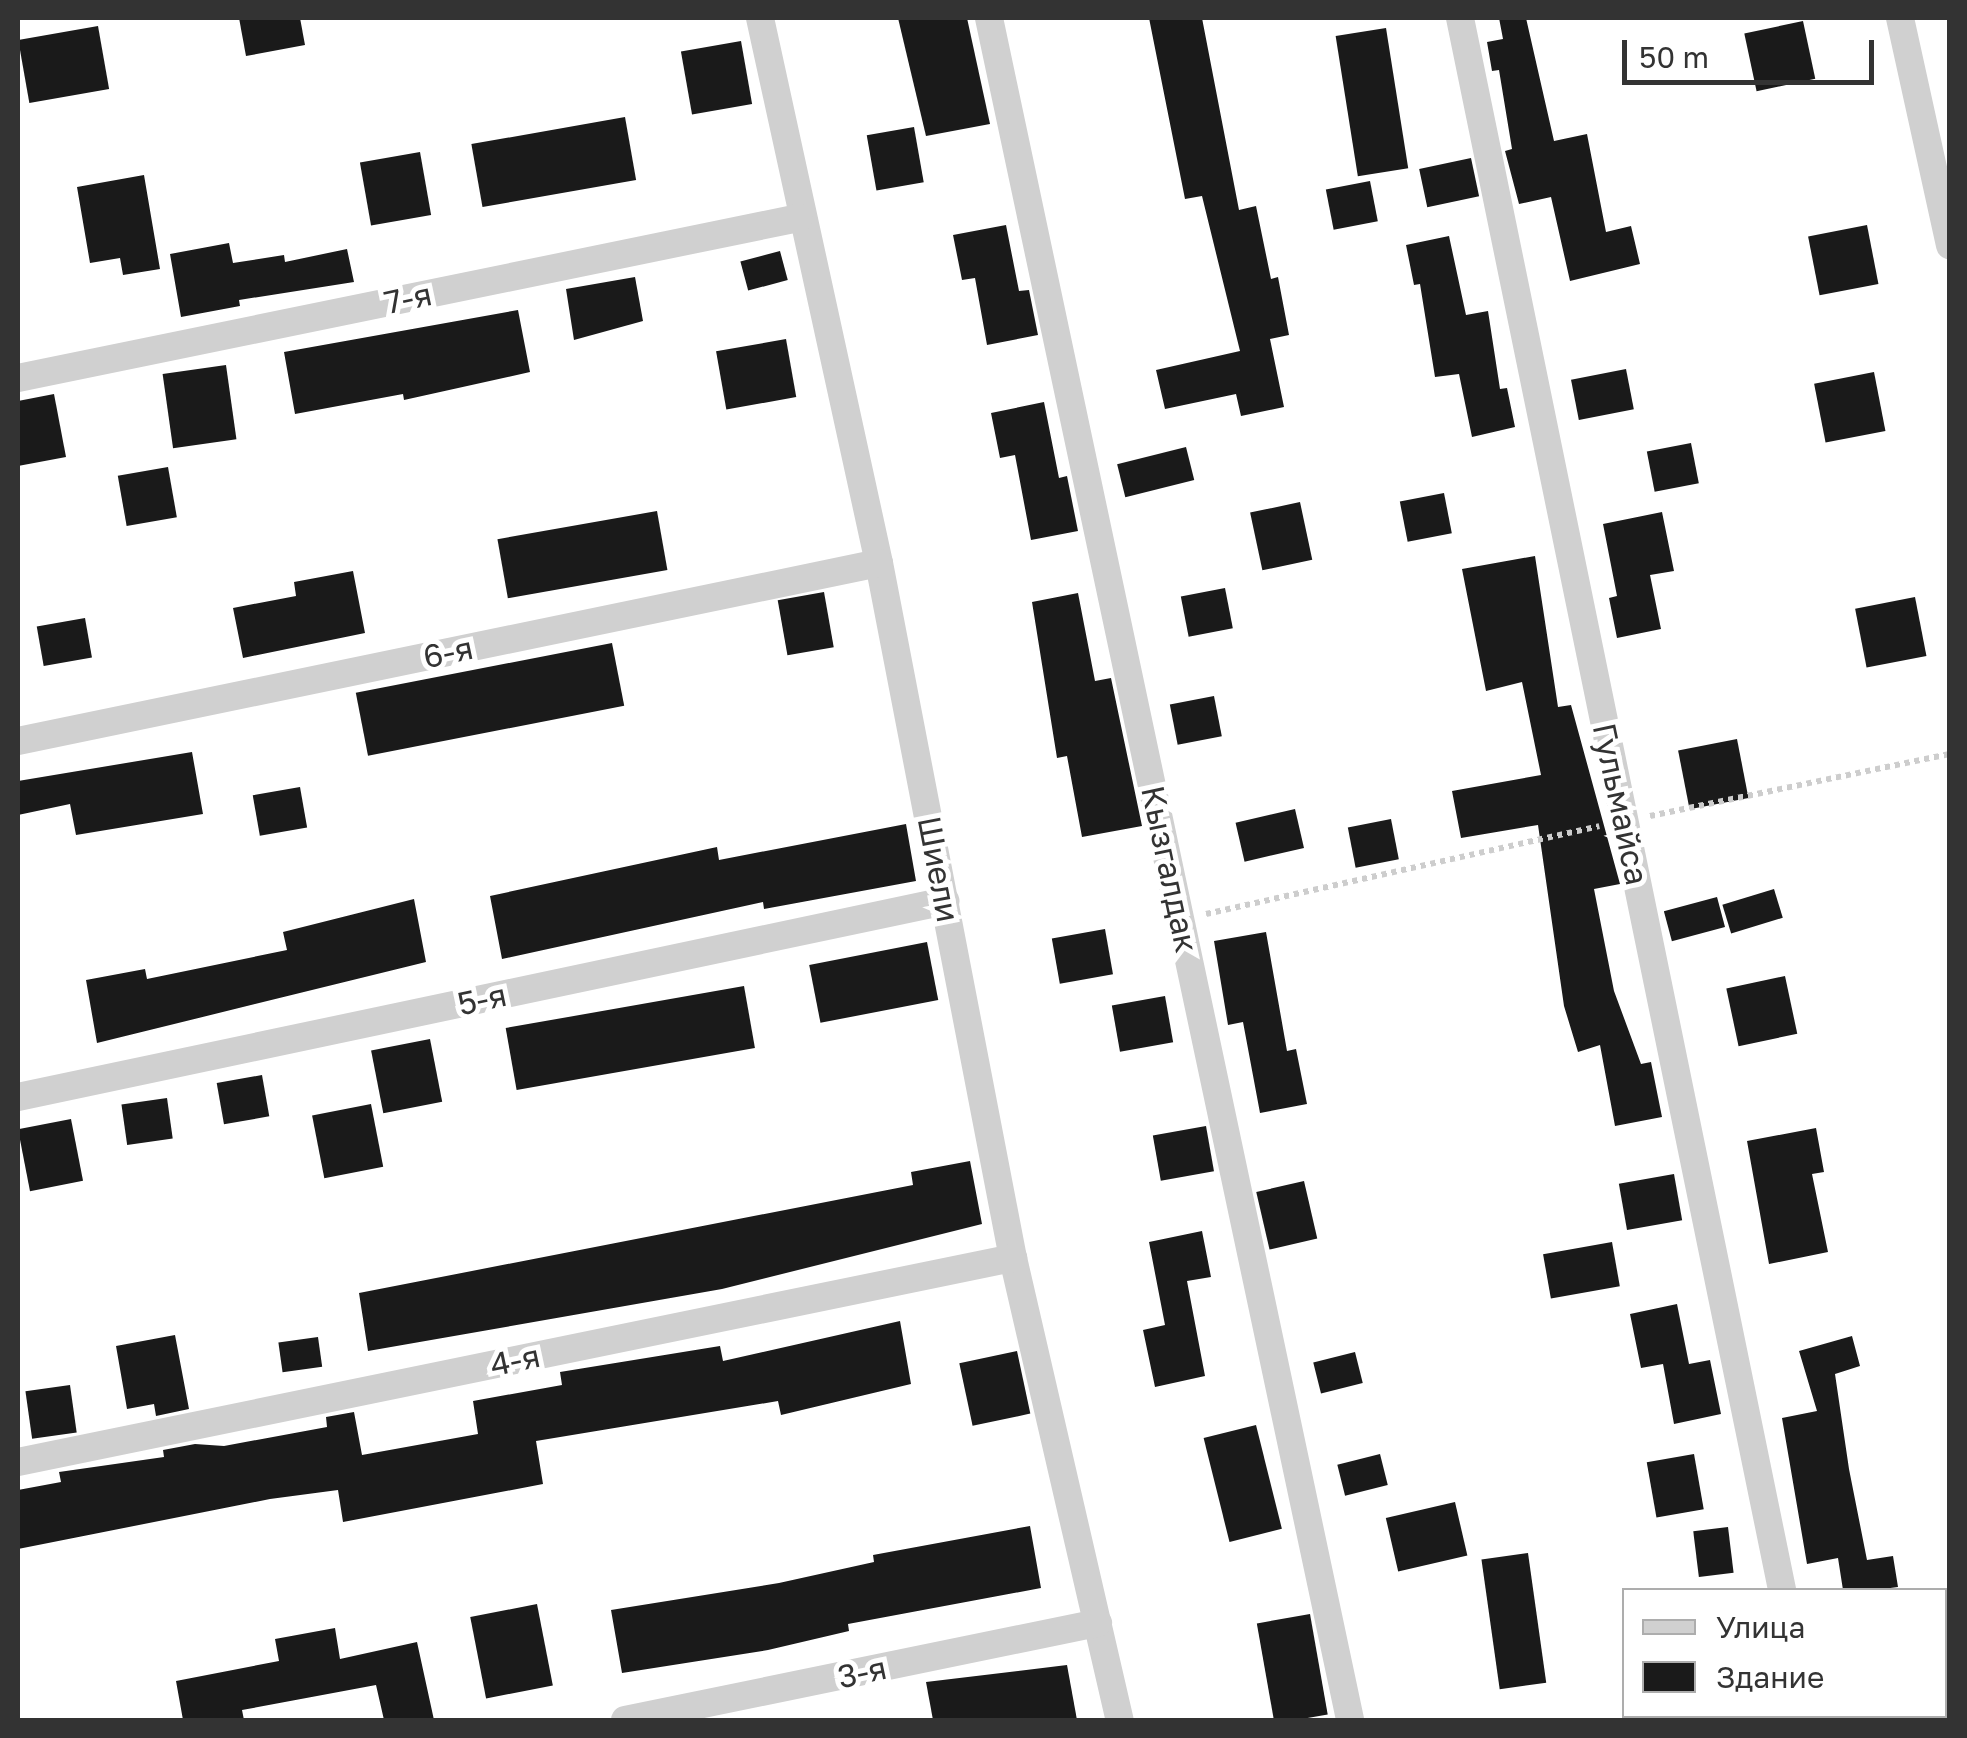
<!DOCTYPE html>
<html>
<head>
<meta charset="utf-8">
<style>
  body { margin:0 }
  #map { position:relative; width:1967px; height:1738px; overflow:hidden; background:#fff; font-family:"Golos Text",sans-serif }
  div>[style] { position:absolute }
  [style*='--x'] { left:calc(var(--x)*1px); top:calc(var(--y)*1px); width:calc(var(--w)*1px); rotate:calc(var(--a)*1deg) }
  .building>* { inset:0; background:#1a1a1a; transform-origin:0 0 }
  .path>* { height:6px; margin-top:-3px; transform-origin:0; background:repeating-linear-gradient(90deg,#cdcdcd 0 5px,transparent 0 10px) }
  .street>* { height:28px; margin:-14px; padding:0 14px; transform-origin:14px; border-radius:14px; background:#d0d0d0 }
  span { translate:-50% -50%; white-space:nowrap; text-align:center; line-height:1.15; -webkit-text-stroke:10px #fff; paint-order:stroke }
  .street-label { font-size:32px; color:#333 }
  .frame { position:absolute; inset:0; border:20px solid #333; pointer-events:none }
  .legend { position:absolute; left:1622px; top:1588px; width:325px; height:130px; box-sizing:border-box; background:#fff; border:2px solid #adadad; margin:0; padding:12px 18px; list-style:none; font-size:30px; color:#333 }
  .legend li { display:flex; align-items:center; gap:20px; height:50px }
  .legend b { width:50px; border:2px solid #adadad }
  .scale { position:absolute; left:1622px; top:40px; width:252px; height:45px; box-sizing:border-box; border:5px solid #333; border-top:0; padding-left:12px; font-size:30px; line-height:35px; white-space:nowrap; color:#333; -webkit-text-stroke:8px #fff; paint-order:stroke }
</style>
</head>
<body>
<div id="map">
  <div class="building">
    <div style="clip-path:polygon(239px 18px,300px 18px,305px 45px,246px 56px)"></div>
    <div style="clip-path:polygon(898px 18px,967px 18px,990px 124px,926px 136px)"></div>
    <div style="clip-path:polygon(1149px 18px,1202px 18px,1239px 210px,1256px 206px,1271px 279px,1278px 277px,1289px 335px,1270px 339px,1284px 407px,1241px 416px,1236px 394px,1165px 409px,1156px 370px,1240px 351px,1202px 196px,1185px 199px)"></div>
    <div style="clip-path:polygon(1499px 18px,1526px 18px,1554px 141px,1587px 134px,1606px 232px,1631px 226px,1640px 264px,1570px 281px,1551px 197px,1519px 204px,1505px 151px,1512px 149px,1499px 70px,1492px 71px,1487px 42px,1503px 39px)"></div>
    <div style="left:1803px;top:21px;width:59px;height:60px;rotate:78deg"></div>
    <div style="left:98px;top:26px;width:64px;height:81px;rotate:80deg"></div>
    <div style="left:1386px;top:28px;width:142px;height:51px;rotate:81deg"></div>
    <div style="left:741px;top:41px;width:64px;height:61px;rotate:80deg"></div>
    <div style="left:625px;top:117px;width:64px;height:156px;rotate:80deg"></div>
    <div style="left:914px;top:127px;width:56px;height:48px;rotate:80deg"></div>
    <div style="left:420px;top:152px;width:64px;height:61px;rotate:80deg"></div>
    <div style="left:1471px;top:158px;width:39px;height:53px;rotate:78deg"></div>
    <div style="clip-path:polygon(144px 175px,160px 269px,123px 275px,120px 258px,90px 263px,77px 187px)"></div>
    <div style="left:1370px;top:181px;width:41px;height:45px;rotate:79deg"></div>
    <div style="clip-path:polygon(1006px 225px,1019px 291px,1029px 290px,1038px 335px,987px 345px,975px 278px,962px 280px,953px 235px)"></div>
    <div style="left:1867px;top:225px;width:60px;height:60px;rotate:79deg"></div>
    <div style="clip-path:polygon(1449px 236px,1466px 315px,1488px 311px,1500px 389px,1507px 388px,1515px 427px,1472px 437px,1459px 374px,1435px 377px,1420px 284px,1414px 285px,1406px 245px)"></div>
    <div style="clip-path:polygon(229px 243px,233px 263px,284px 255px,285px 262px,347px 249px,354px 282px,239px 300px,240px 306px,181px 317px,170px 254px)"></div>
    <div style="left:780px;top:251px;width:30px;height:41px;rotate:75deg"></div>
    <div style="clip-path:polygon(635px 277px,643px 321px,574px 340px,566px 289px)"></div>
    <div style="clip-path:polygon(518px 310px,530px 372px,404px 400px,403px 394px,295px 414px,284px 352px)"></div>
    <div style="left:786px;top:339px;width:59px;height:71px;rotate:80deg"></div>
    <div style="left:226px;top:365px;width:75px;height:64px;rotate:82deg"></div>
    <div style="left:1626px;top:369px;width:41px;height:56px;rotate:79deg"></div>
    <div style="left:1874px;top:372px;width:60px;height:61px;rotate:79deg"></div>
    <div style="clip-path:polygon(54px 394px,66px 457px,18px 466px,18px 401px)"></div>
    <div style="clip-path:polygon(1044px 402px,1059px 478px,1067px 476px,1078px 531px,1031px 540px,1015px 455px,1000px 458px,991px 413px)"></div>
    <div style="left:1691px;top:443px;width:41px;height:45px;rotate:79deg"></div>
    <div style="left:1186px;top:447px;width:34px;height:71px;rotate:76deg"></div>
    <div style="left:168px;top:467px;width:51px;height:51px;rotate:80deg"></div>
    <div style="left:1444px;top:493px;width:41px;height:45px;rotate:79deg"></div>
    <div style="left:1300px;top:502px;width:59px;height:51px;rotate:78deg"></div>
    <div style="left:657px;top:511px;width:60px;height:162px;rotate:80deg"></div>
    <div style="clip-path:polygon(1662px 512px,1674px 571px,1650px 575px,1661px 629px,1617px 638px,1609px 598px,1617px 596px,1603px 524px)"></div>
    <div style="clip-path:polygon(1535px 556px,1558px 707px,1571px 705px,1620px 884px,1594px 889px,1614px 991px,1641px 1064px,1651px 1062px,1662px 1117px,1615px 1126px,1600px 1045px,1578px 1052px,1564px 1006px,1538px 825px,1461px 838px,1452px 791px,1541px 775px,1522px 682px,1486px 691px,1462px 569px)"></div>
    <div style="clip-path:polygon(353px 571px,365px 633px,243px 658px,233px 608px,296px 596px,294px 582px)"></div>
    <div style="left:1225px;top:588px;width:41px;height:45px;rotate:79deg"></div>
    <div style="left:824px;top:592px;width:56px;height:47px;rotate:80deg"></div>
    <div style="clip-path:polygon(1078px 593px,1095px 681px,1111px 678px,1142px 826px,1082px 837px,1067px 756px,1057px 758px,1032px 602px)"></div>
    <div style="left:1915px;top:597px;width:60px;height:61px;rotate:79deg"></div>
    <div style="left:85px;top:618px;width:40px;height:49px;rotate:80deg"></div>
    <div style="left:612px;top:643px;width:64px;height:261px;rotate:79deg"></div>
    <div style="left:1214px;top:696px;width:41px;height:45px;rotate:79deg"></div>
    <div style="left:1737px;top:739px;width:60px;height:60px;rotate:79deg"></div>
    <div style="clip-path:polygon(192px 752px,203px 814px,76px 835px,70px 804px,18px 815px,18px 781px)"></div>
    <div style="left:300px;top:787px;width:41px;height:48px;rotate:80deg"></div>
    <div style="left:1295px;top:809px;width:40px;height:61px;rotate:77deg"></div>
    <div style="left:1391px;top:819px;width:41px;height:44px;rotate:79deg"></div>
    <div style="clip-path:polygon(906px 824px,916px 881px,764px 909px,763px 902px,502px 959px,490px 896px,717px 847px,719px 860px)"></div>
    <div style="left:1774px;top:889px;width:30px;height:54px;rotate:73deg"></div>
    <div style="left:1717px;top:897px;width:31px;height:55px;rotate:75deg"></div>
    <div style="clip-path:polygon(414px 899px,426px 962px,97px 1043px,86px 980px,145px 969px,147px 979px,287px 950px,283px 932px)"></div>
    <div style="left:1105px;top:929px;width:46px;height:54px;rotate:80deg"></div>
    <div style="clip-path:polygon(1266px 932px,1287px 1051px,1296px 1049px,1307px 1104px,1260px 1113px,1243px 1022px,1228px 1025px,1214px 941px)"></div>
    <div style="left:927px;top:942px;width:59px;height:120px;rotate:79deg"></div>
    <div style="left:1785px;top:976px;width:59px;height:60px;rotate:78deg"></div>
    <div style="left:744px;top:986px;width:63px;height:242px;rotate:80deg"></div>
    <div style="left:1165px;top:996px;width:47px;height:54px;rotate:80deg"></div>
    <div style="left:430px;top:1039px;width:64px;height:60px;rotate:79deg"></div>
    <div style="left:262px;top:1075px;width:42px;height:46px;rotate:80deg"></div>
    <div style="left:167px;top:1098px;width:41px;height:46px;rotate:82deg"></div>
    <div style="left:371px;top:1104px;width:64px;height:60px;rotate:79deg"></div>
    <div style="left:71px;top:1119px;width:63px;height:54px;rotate:79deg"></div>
    <div style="left:1206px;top:1126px;width:46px;height:54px;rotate:80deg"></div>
    <div style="clip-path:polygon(1816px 1128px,1824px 1172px,1812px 1174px,1828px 1252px,1769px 1264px,1747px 1141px)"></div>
    <div style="clip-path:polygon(970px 1161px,982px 1224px,722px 1289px,368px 1351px,359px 1293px,913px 1185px,911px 1172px)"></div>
    <div style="left:1674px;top:1174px;width:47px;height:56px;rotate:80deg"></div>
    <div style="left:1304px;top:1181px;width:59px;height:49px;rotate:77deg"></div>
    <div style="clip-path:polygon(1202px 1231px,1211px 1277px,1187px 1281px,1205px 1376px,1155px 1387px,1143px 1330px,1165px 1325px,1149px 1242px)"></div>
    <div style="left:1612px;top:1242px;width:45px;height:70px;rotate:80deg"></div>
    <div style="clip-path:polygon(1677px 1304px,1689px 1364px,1710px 1360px,1721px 1414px,1674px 1424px,1663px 1364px,1641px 1368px,1630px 1314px)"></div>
    <div style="clip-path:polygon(900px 1321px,911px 1384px,781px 1415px,778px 1401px,536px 1441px,543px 1484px,343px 1522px,338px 1490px,270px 1499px,18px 1549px,18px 1490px,61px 1482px,59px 1472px,164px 1457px,163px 1450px,195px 1444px,224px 1446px,327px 1427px,326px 1417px,354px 1412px,362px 1455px,478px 1434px,473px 1401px,562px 1385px,560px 1372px,720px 1346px,723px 1361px)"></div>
    <div style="clip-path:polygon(175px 1335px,189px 1409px,156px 1416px,154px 1404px,127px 1409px,116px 1346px)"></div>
    <div style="clip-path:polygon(1852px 1336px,1860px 1366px,1835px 1374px,1849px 1469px,1867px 1560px,1893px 1556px,1898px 1587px,1875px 1590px,1843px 1590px,1838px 1558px,1807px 1564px,1782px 1418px,1817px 1411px,1799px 1351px)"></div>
    <div style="left:318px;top:1337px;width:30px;height:40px;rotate:82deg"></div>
    <div style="left:1017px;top:1351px;width:64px;height:59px;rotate:78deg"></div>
    <div style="left:1355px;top:1352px;width:32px;height:43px;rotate:76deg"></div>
    <div style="left:70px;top:1385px;width:48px;height:45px;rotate:82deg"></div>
    <div style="left:1256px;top:1425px;width:107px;height:54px;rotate:76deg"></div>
    <div style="left:1380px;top:1454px;width:32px;height:44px;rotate:76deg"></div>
    <div style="left:1694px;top:1454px;width:56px;height:48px;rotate:80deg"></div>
    <div style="left:1455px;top:1502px;width:55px;height:71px;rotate:77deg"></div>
    <div style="clip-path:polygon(1030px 1526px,1041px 1588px,848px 1624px,849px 1631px,768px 1650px,622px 1673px,611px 1610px,779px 1583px,874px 1562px,873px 1555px)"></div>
    <div style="left:1728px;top:1527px;width:46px;height:35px;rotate:83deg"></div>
    <div style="left:1528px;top:1553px;width:131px;height:47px;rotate:82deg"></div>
    <div style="left:537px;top:1604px;width:83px;height:68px;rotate:79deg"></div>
    <div style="left:1310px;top:1614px;width:102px;height:54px;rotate:80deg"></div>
    <div style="clip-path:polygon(335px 1628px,340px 1659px,417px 1642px,434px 1720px,384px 1720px,376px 1685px,242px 1710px,244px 1720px,183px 1720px,176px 1681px,279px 1661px,275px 1639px)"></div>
    <div style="clip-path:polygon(1067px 1665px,1077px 1720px,933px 1720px,926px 1682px)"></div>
  </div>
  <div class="path">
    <div style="--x:1650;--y:816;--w:306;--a:-11.7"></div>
    <div style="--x:1206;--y:914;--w:403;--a:-12.6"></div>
  </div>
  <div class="street">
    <div style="--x:760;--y:18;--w:558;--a:77.68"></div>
    <div style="--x:879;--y:563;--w:708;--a:79.09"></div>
    <div style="--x:1013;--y:1258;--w:474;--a:77"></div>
    <div style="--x:989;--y:18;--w:1740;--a:78.02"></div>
    <div style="--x:1460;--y:18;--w:1605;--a:78.42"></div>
    <div style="--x:1900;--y:18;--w:233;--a:77.6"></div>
    <div style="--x:18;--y:378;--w:797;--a:-11.58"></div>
    <div style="--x:18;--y:741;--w:879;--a:-11.68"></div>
    <div style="--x:18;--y:1097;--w:948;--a:-11.93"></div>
    <div style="--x:18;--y:1462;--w:1016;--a:-11.59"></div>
    <div style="--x:1808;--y:1716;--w:4;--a:76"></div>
    <div style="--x:625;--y:1720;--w:483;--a:-11.6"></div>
  </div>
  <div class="street-label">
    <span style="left:408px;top:298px;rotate:-12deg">7-я</span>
    <span style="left:448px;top:652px;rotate:-12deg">6-я</span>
    <span style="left:1621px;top:804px;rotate:78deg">Гульмайса</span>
    <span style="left:939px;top:869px;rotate:79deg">Шиели</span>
    <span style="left:1170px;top:869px;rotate:78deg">Кызгалдак</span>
    <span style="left:482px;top:999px;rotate:-12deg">5-я</span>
    <span style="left:515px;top:1360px;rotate:-12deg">4-я</span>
    <span style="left:862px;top:1672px;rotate:-12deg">3-я</span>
  </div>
  <div class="frame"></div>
  <ul class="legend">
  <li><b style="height:12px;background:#d0d0d0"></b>Улица</li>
  <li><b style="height:28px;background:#1a1a1a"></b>Здание</li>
  </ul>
  <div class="scale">50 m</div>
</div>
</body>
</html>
